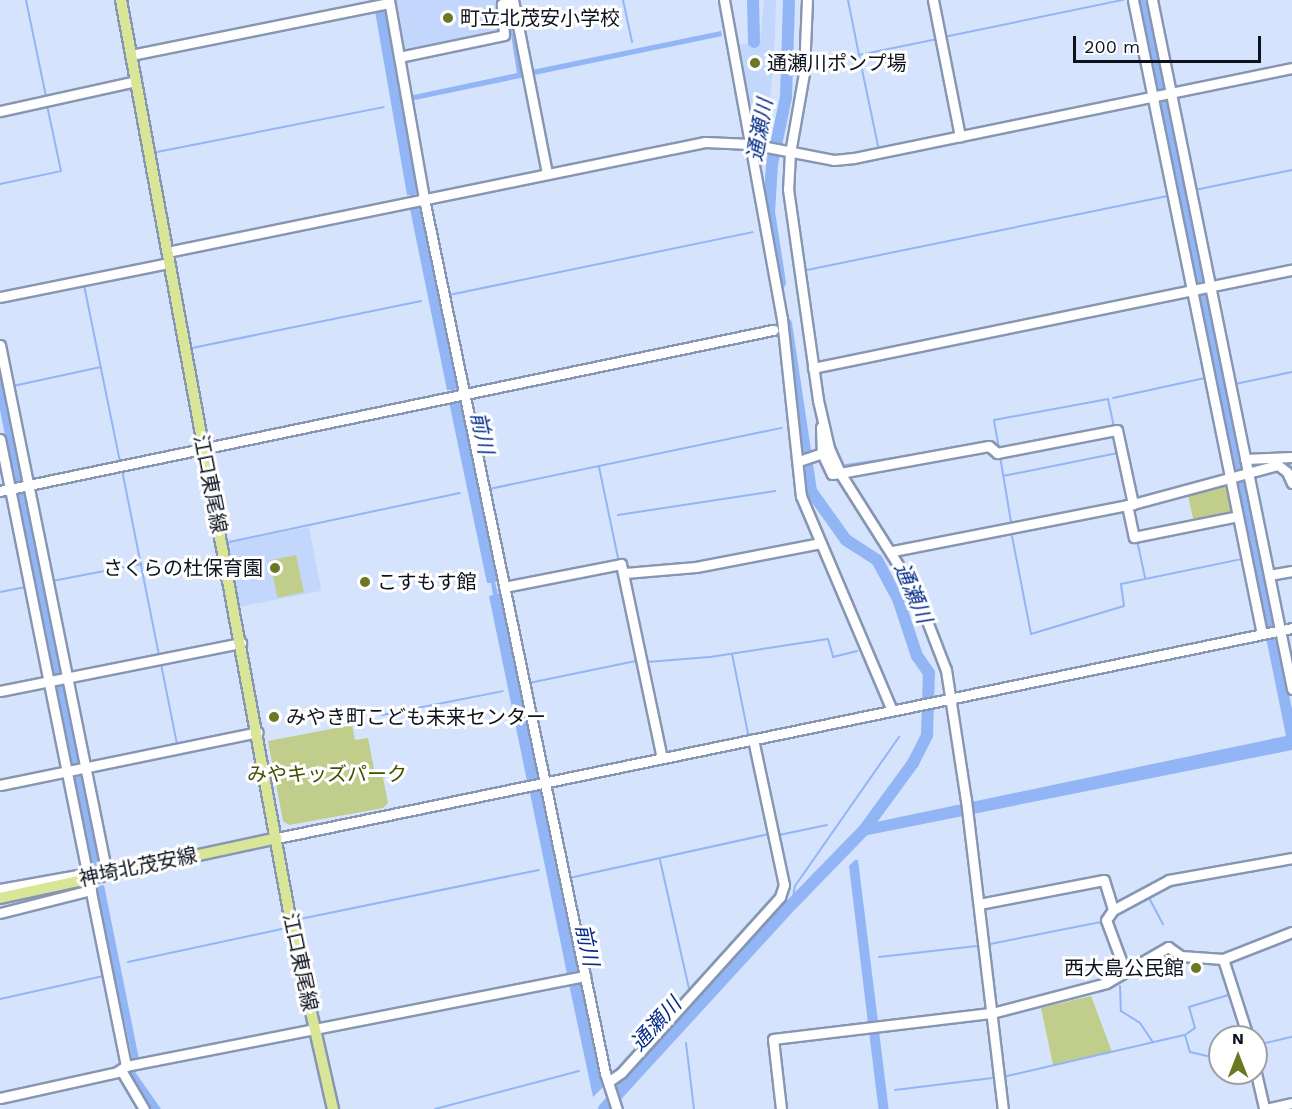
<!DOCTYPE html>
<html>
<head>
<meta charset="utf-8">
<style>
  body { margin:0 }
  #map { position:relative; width:1292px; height:1109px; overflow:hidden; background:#d5e3fc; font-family:"Work Sans","Noto Sans JP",sans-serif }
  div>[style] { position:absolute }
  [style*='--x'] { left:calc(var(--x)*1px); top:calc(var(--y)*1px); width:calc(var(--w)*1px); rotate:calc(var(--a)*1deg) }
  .built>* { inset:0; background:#c3d7fd; transform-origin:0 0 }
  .green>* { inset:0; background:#c0cd8b; transform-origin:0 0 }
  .water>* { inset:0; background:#92b5f6; transform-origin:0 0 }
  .stream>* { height:2px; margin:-1px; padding:0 1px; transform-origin:1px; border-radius:1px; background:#92b5f6 }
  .river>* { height:12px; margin:-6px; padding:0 6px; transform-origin:6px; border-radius:6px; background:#92b5f6 }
  .roads { filter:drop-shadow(2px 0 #8696b3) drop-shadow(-2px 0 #8696b3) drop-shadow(0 2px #8696b3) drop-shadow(0 -2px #8696b3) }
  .minor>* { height:9px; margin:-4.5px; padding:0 4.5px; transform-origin:4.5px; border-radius:4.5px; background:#fff }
  .major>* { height:10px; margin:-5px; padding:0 5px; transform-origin:5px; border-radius:5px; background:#dae697 }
  .dots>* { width:16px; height:16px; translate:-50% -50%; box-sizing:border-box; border:3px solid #fff; border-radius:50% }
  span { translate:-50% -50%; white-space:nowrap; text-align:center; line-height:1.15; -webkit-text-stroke:6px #fff; paint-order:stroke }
  .poi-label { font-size:20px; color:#0d121d }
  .left { translate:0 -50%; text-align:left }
  .right { translate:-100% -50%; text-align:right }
  .street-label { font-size:20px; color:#0d121d }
  .park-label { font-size:20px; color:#454f00 }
  .water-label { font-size:21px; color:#062e89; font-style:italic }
  .north { position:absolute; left:1208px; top:1025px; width:60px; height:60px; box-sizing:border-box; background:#fff; border:2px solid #9ea0a5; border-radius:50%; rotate:0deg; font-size:16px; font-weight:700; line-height:24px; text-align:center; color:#0d121d }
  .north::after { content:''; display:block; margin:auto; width:21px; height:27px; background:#6b7723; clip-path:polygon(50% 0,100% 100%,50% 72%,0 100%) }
  .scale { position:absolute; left:1073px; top:36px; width:188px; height:27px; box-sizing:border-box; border:3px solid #0d121d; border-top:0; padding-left:8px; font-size:18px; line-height:21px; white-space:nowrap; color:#0d121d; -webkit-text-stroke:4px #fff; paint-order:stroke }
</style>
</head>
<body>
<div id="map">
  <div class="built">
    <div style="clip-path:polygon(391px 0,505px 0,502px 34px,401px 52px)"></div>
    <div style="clip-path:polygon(764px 0,776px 0,775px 35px,771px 91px,762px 136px,755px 138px,751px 136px,735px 45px,760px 42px)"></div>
    <div style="left:309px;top:527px;width:65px;height:83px;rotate:79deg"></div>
  </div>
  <div class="green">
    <div style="left:1228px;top:481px;width:34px;height:42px;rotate:78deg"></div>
    <div style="left:296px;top:555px;width:38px;height:27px;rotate:78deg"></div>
    <div style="clip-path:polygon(352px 725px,355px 740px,368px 738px,375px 774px,382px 773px,388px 803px,383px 808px,289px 825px,283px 821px,268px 741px)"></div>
    <div style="clip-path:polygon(1091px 996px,1112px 1052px,1053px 1065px,1041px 1008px)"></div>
  </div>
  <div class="water">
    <div style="clip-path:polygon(1137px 0,1148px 0,1166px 88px,1162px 89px,1164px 98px,1168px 97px,1243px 468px,1241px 476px,1244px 475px,1292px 709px,1292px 750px,863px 836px,876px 822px,1286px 736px,1157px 100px,1161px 98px,1159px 89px,1155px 90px)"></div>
    <div style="clip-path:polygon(386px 9px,418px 193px,415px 194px,418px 207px,421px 207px,459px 388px,455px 389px,458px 400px,461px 400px,499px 581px,495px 582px,498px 594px,501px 594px,539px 778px,527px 781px,489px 596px,493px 595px,491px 583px,487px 583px,449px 402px,453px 401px,451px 390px,447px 390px,410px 209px,413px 208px,410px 195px,407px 195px,375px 11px)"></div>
    <div style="clip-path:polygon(507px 9px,522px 72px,721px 31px,722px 36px,410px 101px,409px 96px,517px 73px)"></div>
    <div style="clip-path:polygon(0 366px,101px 867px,99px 870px,92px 869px,0 410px)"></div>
    <div style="clip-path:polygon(542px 790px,579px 971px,576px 972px,578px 982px,581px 981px,603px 1087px,593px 1097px,569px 984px,573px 983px,571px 973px,567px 974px,530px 793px)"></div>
    <div style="clip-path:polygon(855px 860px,858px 860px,878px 1022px,868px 1023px,849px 866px)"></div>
    <div style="clip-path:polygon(104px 885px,139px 1059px,133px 1069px,161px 1109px,149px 1109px,128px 1079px,126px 1071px,133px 1062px,96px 887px)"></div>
    <div style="left:879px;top:1031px;width:79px;height:10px;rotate:83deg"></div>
  </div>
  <div class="stream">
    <div style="--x:26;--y:0;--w:99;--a:78.3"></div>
    <div style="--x:623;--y:0;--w:43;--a:77.9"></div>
    <div style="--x:848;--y:0;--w:56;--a:78.7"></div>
    <div style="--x:859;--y:55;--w:80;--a:-11.6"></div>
    <div style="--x:944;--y:37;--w:183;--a:-11.7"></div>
    <div style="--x:859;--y:55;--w:93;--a:78.2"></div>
    <div style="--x:157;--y:152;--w:231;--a:-11.2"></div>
    <div style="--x:0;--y:184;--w:62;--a:-12"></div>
    <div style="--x:61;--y:171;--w:67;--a:-102"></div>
    <div style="--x:1195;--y:190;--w:99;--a:-11.7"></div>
    <div style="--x:807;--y:270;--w:368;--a:-11.6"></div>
    <div style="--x:84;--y:285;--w:181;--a:78.5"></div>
    <div style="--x:449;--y:295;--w:310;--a:-11.7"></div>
    <div style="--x:192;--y:348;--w:234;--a:-11.6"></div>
    <div style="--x:1235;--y:384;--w:58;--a:-11.9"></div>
    <div style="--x:13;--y:386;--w:90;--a:-12.2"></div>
    <div style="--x:1113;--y:398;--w:94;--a:-12.3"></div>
    <div style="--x:970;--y:445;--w:21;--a:-11"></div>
    <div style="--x:999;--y:449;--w:29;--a:-100"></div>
    <div style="--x:994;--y:420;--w:116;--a:-10.4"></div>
    <div style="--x:1108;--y:399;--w:29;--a:78"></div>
    <div style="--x:1000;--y:456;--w:67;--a:80.5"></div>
    <div style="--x:1280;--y:462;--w:9;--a:6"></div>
    <div style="--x:1289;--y:463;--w:9;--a:69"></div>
    <div style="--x:1251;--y:464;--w:21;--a:-5"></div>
    <div style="--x:846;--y:465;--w:75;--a:-8.5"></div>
    <div style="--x:599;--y:467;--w:93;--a:78.2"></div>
    <div style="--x:122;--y:470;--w:189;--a:78.7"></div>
    <div style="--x:1003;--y:476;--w:117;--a:-11.3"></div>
    <div style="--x:489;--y:489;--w:299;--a:-11.8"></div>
    <div style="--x:618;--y:515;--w:159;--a:-8.7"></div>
    <div style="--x:1011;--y:531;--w:105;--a:79"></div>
    <div style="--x:1031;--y:634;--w:97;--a:-16.8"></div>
    <div style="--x:1124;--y:606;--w:22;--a:-98"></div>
    <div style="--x:1121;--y:584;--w:124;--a:-11.7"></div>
    <div style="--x:1137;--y:540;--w:39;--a:78"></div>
    <div style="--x:229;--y:542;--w:236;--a:-12"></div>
    <div style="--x:1274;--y:579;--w:18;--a:-9"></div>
    <div style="--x:52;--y:581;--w:91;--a:-10.8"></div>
    <div style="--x:0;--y:592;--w:25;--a:-11"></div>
    <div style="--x:732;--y:654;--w:81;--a:78.6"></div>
    <div style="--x:647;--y:662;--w:63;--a:-4.5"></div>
    <div style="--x:710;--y:657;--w:119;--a:-8.7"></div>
    <div style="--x:828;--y:639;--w:19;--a:74"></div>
    <div style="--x:833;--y:657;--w:25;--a:-14"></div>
    <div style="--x:161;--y:664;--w:82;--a:78.7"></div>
    <div style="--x:529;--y:683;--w:109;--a:-11.6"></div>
    <div style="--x:382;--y:715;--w:123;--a:-11.2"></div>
    <div style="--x:864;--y:830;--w:8;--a:-7"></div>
    <div style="--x:779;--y:835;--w:49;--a:-11.8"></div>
    <div style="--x:660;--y:860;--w:132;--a:77.3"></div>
    <div style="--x:569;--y:878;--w:205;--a:-12.4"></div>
    <div style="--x:1162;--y:888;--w:132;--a:-10.5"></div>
    <div style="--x:1148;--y:896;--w:32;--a:62"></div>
    <div style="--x:792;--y:904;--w:18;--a:-81"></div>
    <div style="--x:795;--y:886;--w:182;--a:-55.1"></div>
    <div style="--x:1115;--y:915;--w:22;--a:-30"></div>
    <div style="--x:300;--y:919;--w:244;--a:-11.6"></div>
    <div style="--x:990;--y:944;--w:113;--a:-11.2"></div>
    <div style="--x:879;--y:957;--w:98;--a:-6.5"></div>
    <div style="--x:128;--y:962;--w:162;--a:-12.1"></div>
    <div style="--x:1120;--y:986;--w:25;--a:88"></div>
    <div style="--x:1121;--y:1011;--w:22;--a:32"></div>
    <div style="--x:1140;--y:1023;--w:22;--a:56"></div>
    <div style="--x:0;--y:999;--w:107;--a:-12.5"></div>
    <div style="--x:1185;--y:1035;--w:12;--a:-35"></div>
    <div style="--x:1195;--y:1028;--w:22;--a:-106"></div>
    <div style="--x:1189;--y:1007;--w:41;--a:-17.1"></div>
    <div style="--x:686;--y:1043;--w:66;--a:83.1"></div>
    <div style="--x:1256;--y:1049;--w:7;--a:-45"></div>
    <div style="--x:1261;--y:1044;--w:32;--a:-13"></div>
    <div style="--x:1007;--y:1076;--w:183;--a:-13"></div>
    <div style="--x:1185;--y:1035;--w:18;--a:74"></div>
    <div style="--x:1190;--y:1052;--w:31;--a:13"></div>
    <div style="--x:895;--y:1090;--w:98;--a:-7.1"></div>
    <div style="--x:435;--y:1109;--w:149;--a:-14.8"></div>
  </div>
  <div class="river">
    <div style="--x:753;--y:0;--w:42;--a:88.6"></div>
    <div style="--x:780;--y:283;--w:72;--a:-98.8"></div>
    <div style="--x:769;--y:212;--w:48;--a:-86.4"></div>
    <div style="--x:772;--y:164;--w:68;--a:-78.2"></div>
    <div style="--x:786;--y:97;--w:97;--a:-88.2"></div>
    <div style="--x:604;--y:1109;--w:278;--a:-47.5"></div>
    <div style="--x:792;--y:904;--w:103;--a:-45.8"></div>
    <div style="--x:864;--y:830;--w:83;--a:-53.8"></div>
    <div style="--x:913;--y:763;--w:31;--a:-63"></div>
    <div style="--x:927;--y:735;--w:62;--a:-88.2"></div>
    <div style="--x:929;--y:673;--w:21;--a:-125"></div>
    <div style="--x:917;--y:656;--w:60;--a:-108.4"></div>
    <div style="--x:898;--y:599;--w:44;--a:-118.3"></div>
    <div style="--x:877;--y:560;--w:37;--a:-147"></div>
    <div style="--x:846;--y:540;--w:60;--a:-125.5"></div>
    <div style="--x:811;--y:491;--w:169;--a:-98.5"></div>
  </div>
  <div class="roads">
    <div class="minor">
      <div style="--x:389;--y:0;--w:202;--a:80"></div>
      <div style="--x:424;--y:199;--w:893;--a:78.3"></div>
      <div style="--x:605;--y:1073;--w:38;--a:72"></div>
      <div style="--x:513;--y:0;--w:177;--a:78.9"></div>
      <div style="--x:724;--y:0;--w:324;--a:79.7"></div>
      <div style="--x:782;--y:319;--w:178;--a:83.9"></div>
      <div style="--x:801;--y:496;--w:233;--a:67"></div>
      <div style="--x:807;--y:0;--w:73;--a:92.4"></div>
      <div style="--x:804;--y:73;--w:81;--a:99.9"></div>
      <div style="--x:790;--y:153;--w:36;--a:93"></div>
      <div style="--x:788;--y:189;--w:213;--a:81.9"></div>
      <div style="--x:818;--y:400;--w:49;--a:77.1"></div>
      <div style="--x:829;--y:448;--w:27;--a:66"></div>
      <div style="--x:840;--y:473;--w:144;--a:57.7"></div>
      <div style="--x:917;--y:595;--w:80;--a:68.9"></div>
      <div style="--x:946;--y:670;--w:132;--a:81.3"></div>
      <div style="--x:966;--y:800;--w:311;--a:83.2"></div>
      <div style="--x:933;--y:0;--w:139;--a:78.8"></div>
      <div style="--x:1133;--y:0;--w:647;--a:78.5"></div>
      <div style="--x:1152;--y:0;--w:703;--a:78.51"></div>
      <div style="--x:131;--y:55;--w:263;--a:-11.4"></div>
      <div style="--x:399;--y:57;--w:107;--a:-11.8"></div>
      <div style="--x:504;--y:35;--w:31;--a:-94"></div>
      <div style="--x:502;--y:4;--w:11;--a:-5"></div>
      <div style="--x:0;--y:111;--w:139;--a:-12.4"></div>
      <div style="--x:167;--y:252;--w:549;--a:-11.56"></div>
      <div style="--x:705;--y:142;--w:46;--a:2.5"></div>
      <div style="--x:751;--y:144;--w:85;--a:10.9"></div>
      <div style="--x:834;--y:160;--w:20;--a:-6"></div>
      <div style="--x:854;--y:158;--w:447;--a:-11.6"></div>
      <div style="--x:0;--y:297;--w:172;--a:-11.4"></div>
      <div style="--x:0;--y:345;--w:540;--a:78.57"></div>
      <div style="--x:813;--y:368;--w:489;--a:-11.6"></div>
      <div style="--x:821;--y:427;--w:26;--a:88"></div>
      <div style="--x:0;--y:439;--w:640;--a:78.64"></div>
      <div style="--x:1245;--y:459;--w:47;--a:-2.4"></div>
      <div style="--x:799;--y:461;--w:24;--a:-19"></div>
      <div style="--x:822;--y:453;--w:23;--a:65"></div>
      <div style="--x:832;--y:474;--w:8;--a:-7"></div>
      <div style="--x:840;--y:473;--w:151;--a:-10.3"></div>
      <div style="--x:989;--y:446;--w:11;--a:41"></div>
      <div style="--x:997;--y:453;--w:122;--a:-10.9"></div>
      <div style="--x:1117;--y:430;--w:76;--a:77.8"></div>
      <div style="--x:0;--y:491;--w:790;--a:-11.77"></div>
      <div style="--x:1127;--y:505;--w:33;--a:78"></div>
      <div style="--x:1134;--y:537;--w:106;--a:-11.4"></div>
      <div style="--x:893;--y:551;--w:245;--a:-11.1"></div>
      <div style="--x:1133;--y:504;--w:150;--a:-15.1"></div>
      <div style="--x:1278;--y:465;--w:11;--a:38"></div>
      <div style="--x:1287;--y:472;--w:12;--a:66"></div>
      <div style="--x:625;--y:573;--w:71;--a:-4.8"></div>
      <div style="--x:696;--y:567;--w:127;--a:-10.9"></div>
      <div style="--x:1269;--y:575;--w:23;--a:-10"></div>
      <div style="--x:504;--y:587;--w:119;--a:-11.1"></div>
      <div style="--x:621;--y:564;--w:198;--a:78.1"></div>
      <div style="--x:0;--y:691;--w:246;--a:-11.3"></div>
      <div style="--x:0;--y:785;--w:263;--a:-11.6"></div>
      <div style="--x:277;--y:838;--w:1036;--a:-11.69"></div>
      <div style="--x:0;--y:889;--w:89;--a:-10.3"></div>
      <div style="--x:979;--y:904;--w:127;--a:-10.9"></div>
      <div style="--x:1104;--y:880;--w:31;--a:73"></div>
      <div style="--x:0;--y:913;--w:94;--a:-14.2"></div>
      <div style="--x:1223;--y:959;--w:82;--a:72.2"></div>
      <div style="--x:1125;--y:971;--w:54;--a:-110.4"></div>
      <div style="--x:1106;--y:920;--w:12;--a:-55"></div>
      <div style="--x:1113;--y:910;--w:64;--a:-28.2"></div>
      <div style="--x:1169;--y:880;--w:125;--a:-10.1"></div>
      <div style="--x:121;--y:1070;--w:45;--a:59.5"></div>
      <div style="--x:1256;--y:1073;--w:37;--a:77"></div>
      <div style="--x:608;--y:1082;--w:16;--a:-35"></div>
      <div style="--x:621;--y:1073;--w:237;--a:-47.9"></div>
      <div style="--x:780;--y:897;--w:13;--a:-72"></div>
      <div style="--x:784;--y:885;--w:149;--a:-102"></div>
      <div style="--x:0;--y:1098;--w:120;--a:-12.5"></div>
      <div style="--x:117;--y:1072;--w:11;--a:-34"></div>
      <div style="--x:126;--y:1066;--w:468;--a:-11.1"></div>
      <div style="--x:781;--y:1109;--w:70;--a:-96.5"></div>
      <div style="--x:773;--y:1039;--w:221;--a:-6.8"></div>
      <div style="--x:992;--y:1013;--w:118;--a:-14.7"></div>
      <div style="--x:1106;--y:983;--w:72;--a:-30.1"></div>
      <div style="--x:1168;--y:947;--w:16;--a:35"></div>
      <div style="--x:1181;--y:956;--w:42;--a:4.1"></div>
      <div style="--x:1223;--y:959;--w:74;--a:-21.4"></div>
      <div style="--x:1266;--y:1109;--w:27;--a:-13"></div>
    </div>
    <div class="major">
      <div style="--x:121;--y:0;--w:939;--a:79.56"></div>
      <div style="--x:291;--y:923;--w:191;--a:77.3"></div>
      <div style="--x:0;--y:898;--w:283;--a:-12.2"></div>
    </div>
  </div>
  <div class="dots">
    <div style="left:448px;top:18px;background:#6b7723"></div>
    <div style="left:755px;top:63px;background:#6b7723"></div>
    <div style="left:275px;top:568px;background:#6b7723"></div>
    <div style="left:365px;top:582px;background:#6b7723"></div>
    <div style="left:274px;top:717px;background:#6b7723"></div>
    <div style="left:1196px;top:968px;background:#6b7723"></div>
  </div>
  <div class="poi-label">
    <span class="left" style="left:460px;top:18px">町立北茂安小学校</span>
    <span class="left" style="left:767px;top:63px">通瀬川ポンプ場</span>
    <span class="right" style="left:263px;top:568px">さくらの杜保育園</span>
    <span class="left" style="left:377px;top:582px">こすもす館</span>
    <span class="left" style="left:286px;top:717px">みやき町こども未来センター</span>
    <span class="right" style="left:1184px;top:968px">西大島公民館</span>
  </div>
  <div class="street-label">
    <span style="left:210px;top:484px;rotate:79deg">江口東尾線</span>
    <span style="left:138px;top:867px;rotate:-12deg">神埼北茂安線</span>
    <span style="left:300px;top:962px;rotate:78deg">江口東尾線</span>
  </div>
  <div class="park-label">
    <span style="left:327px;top:774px">みやキッズパーク</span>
  </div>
  <div class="water-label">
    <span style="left:760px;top:130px;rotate:-80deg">通瀬川</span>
    <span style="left:482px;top:433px;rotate:78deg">前川</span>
    <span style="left:913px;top:593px;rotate:67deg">通瀬川</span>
    <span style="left:587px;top:945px;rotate:78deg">前川</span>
    <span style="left:656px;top:1024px;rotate:-48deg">通瀬川</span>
  </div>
  <div class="north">N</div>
  <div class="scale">200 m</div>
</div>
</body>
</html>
